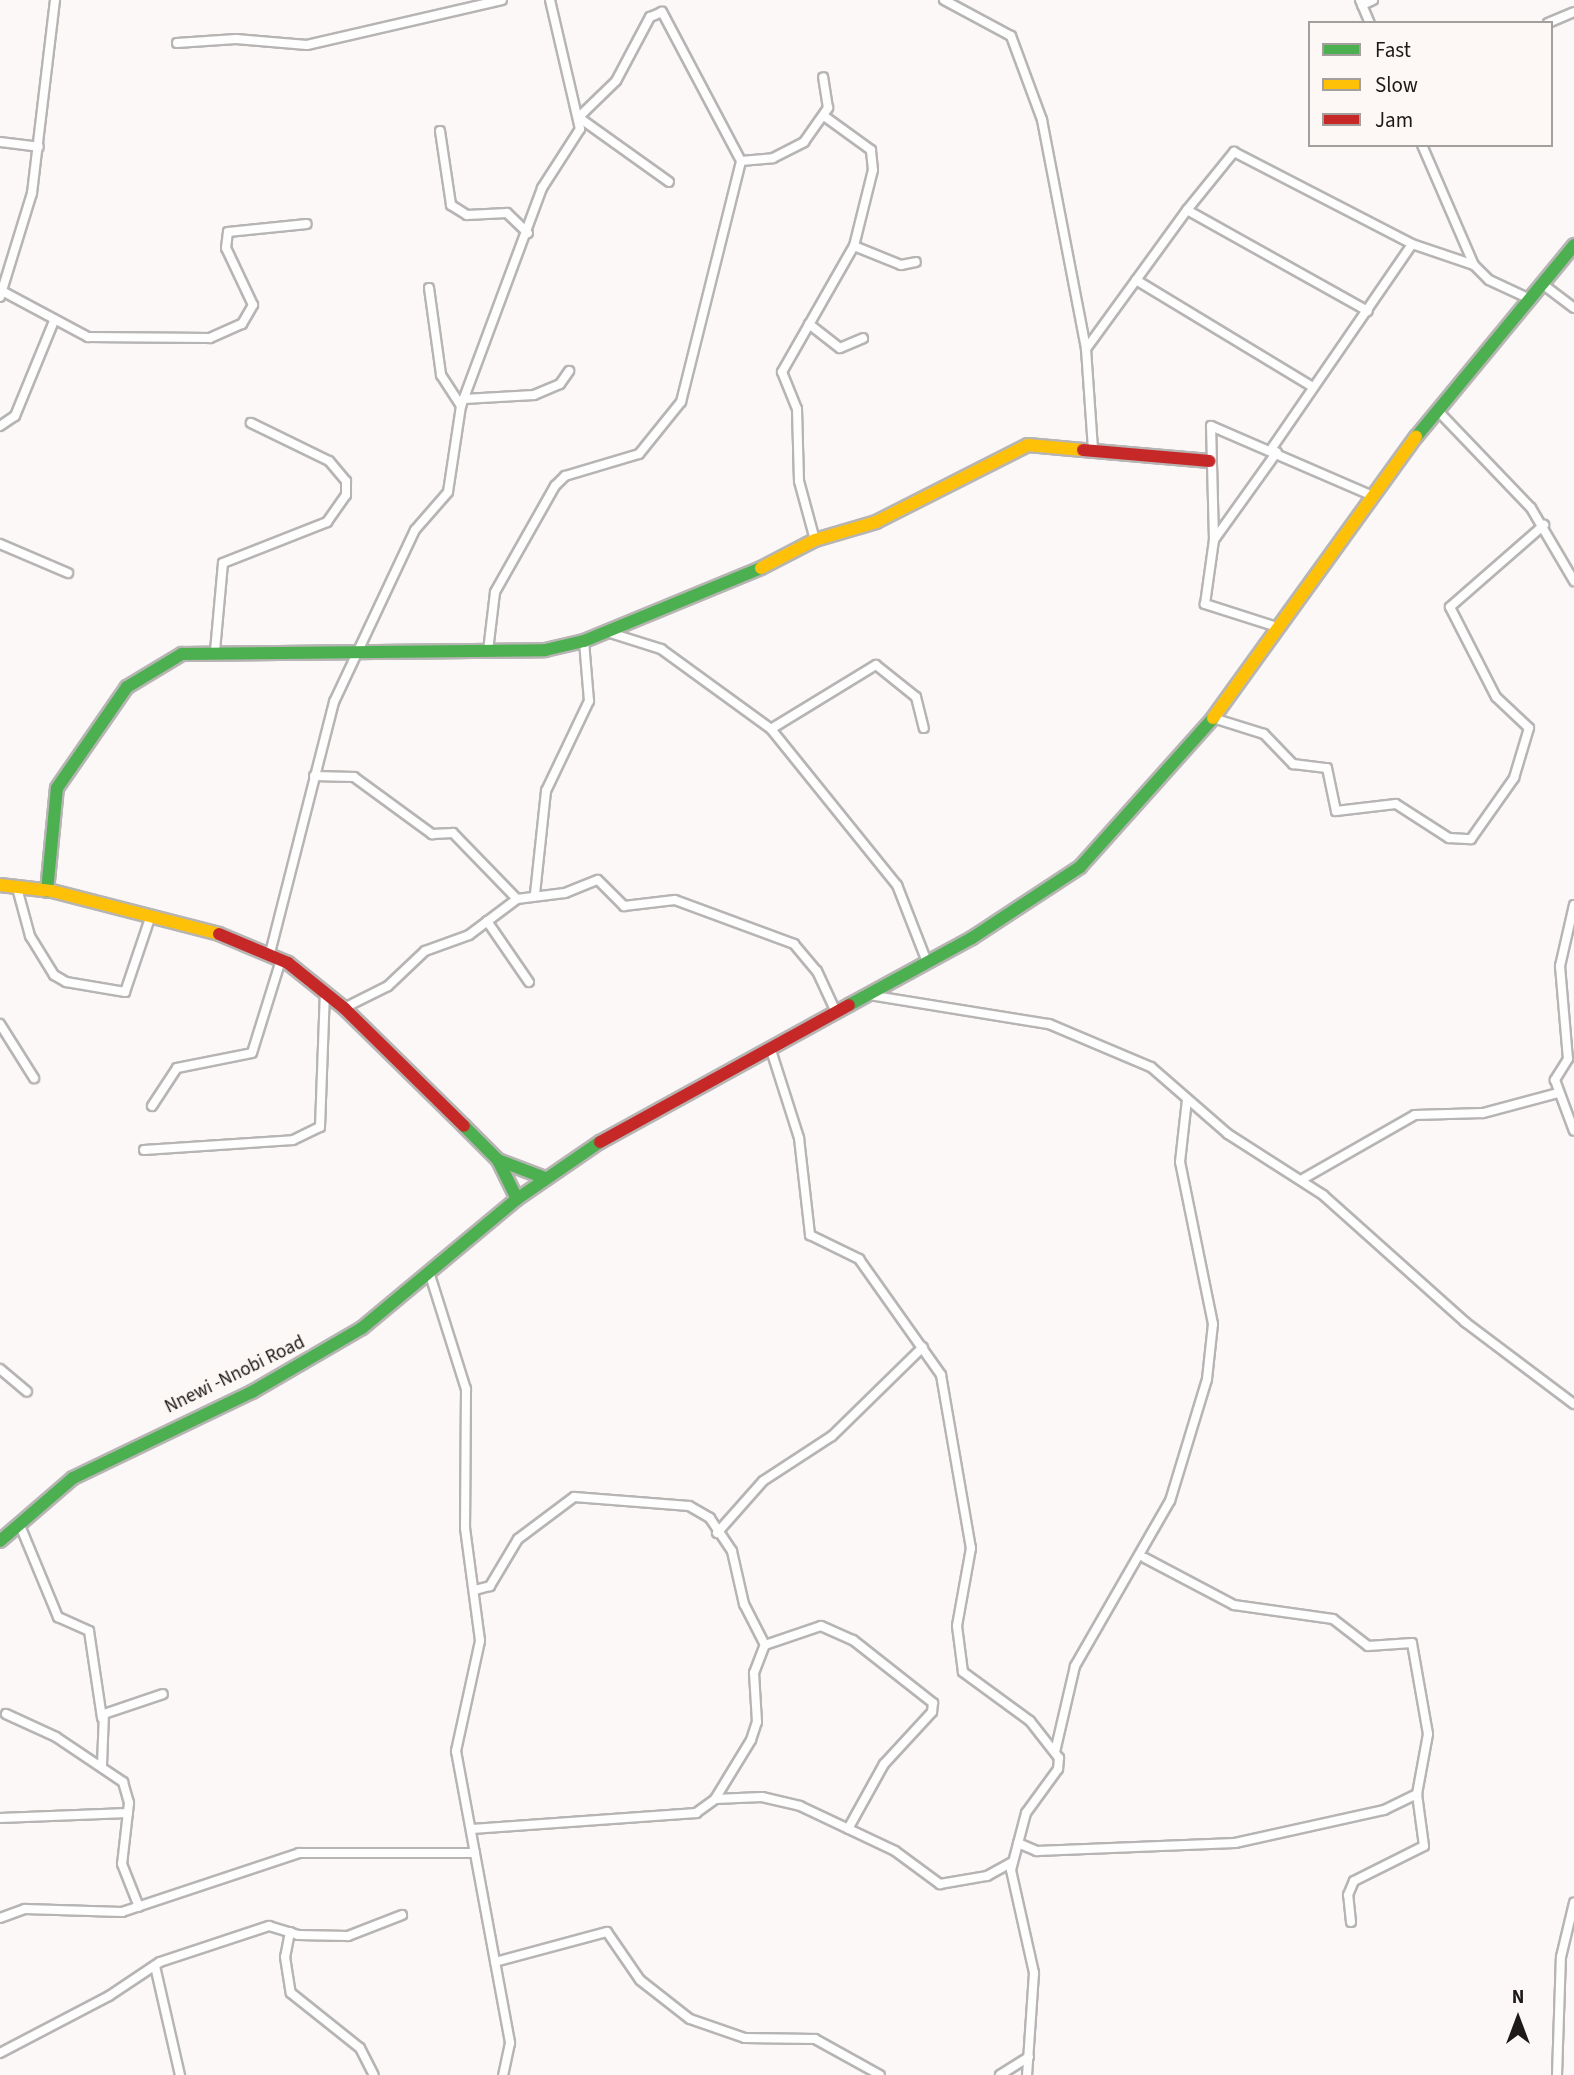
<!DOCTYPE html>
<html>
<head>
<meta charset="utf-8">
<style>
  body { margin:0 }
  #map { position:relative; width:1574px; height:2075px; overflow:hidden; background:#fbf8f7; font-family:"Source Sans 3",sans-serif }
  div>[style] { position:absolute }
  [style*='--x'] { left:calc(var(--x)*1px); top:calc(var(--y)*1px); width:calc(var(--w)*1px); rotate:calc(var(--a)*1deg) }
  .roads { filter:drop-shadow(2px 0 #b7b5b4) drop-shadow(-2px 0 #b7b5b4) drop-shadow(0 2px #b7b5b4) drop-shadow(0 -2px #b7b5b4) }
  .street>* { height:8px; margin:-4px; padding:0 4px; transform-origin:4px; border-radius:4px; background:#fefefe }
  .fast>* { height:12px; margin:-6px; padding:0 6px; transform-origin:6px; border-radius:6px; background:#4caf50 }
  .slow>* { height:12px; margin:-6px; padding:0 6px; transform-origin:6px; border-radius:6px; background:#ffc107 }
  .jam>* { height:12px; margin:-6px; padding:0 6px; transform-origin:6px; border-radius:6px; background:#c62828 }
  span { translate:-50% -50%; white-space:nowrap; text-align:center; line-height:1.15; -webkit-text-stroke:7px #fdf7f5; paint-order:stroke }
  .street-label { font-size:19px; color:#1b1a19 }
  .legend { position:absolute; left:1308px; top:21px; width:245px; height:126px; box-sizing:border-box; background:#fdf7f5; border:2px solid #a39f9d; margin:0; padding:9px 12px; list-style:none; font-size:21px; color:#1b1a19 }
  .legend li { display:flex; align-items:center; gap:14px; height:35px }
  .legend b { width:35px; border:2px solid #a39f9d }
  .north { position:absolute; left:1483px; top:1984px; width:70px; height:70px; -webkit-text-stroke:5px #fdf7f5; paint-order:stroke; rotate:0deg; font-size:19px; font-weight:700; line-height:28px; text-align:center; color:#1b1a19 }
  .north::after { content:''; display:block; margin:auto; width:24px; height:32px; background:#1b1a19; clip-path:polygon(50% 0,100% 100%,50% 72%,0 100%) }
</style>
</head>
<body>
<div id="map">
  <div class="roads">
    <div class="street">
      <div style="--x:944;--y:0;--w:76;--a:28.2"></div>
      <div style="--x:1011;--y:36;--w:90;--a:69.7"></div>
      <div style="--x:1042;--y:120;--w:233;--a:79.1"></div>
      <div style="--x:1086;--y:349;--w:100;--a:86"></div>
      <div style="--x:1360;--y:0;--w:25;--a:67"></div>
      <div style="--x:1362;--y:5;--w:12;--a:-24"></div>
      <div style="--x:1548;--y:23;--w:28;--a:-23"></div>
      <div style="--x:177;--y:43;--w:59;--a:-3.9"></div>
      <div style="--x:236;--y:39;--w:71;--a:4.8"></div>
      <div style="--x:307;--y:45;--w:200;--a:-13"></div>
      <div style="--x:581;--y:119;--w:108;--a:35.6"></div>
      <div style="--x:440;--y:131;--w:75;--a:81.5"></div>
      <div style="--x:451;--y:205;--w:19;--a:32"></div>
      <div style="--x:467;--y:215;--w:40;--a:-2.9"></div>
      <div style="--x:507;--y:213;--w:29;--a:44"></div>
      <div style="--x:0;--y:142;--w:39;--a:7"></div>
      <div style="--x:1422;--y:145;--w:131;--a:66.6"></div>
      <div style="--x:1474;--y:265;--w:21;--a:45"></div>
      <div style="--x:1489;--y:280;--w:43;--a:24.8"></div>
      <div style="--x:741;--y:161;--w:32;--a:-5"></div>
      <div style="--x:773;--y:158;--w:35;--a:-27"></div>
      <div style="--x:804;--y:142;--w:42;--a:-54.8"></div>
      <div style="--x:828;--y:108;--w:31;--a:-99"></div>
      <div style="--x:1187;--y:210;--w:75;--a:-51"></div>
      <div style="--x:1234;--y:152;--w:200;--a:27.3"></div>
      <div style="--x:1412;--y:244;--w:65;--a:18.7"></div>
      <div style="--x:854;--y:246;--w:51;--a:22"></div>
      <div style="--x:901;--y:265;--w:15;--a:-11"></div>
      <div style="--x:1136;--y:280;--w:205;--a:31.2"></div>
      <div style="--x:1541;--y:283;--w:41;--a:37.1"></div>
      <div style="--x:429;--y:288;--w:88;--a:82.1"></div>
      <div style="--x:441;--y:375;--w:37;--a:57"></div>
      <div style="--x:2;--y:291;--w:98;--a:28.1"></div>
      <div style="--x:88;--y:337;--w:122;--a:0.5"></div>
      <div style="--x:210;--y:338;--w:35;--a:-24"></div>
      <div style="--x:242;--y:324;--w:22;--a:-60"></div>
      <div style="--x:253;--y:305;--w:63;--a:-115.3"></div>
      <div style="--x:226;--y:248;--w:16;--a:-83"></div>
      <div style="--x:228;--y:232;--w:79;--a:-5.8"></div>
      <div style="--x:0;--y:297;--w:109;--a:-72.9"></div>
      <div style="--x:32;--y:193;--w:194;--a:-83.2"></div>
      <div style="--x:809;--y:324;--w:39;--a:38"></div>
      <div style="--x:840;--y:348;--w:25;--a:-23"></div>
      <div style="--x:1086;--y:349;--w:172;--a:-54"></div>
      <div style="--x:1187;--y:210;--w:207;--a:29.2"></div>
      <div style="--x:464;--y:399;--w:70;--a:-3.3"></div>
      <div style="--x:534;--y:395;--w:28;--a:-23"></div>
      <div style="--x:560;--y:384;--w:16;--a:-55"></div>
      <div style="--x:1438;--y:411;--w:134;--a:46.2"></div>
      <div style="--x:1531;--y:508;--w:85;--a:59.5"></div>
      <div style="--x:0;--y:426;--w:18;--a:-34"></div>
      <div style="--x:15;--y:416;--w:103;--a:-67.7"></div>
      <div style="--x:1272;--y:448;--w:247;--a:-55.5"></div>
      <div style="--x:815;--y:540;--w:61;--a:-105.2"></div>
      <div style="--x:799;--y:481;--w:72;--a:-91.6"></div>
      <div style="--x:797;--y:409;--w:40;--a:-112"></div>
      <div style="--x:782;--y:372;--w:145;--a:-60.3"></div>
      <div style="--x:854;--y:246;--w:78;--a:-76"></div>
      <div style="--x:873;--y:170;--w:20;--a:-96"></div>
      <div style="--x:871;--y:150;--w:58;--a:-144.1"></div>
      <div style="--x:1214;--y:540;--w:108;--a:-54.4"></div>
      <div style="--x:0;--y:544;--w:74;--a:23.1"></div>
      <div style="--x:1277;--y:627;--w:76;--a:-162.3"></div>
      <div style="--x:1205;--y:604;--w:65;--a:-82"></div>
      <div style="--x:1214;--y:540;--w:114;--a:-91.5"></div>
      <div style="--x:1211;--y:426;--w:176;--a:23.4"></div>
      <div style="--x:607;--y:632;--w:57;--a:17.5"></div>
      <div style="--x:661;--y:649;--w:136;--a:36"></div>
      <div style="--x:771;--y:729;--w:201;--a:51.1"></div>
      <div style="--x:897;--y:885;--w:83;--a:68.7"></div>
      <div style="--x:215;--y:651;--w:88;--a:-84.8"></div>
      <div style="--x:223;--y:563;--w:112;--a:-21.5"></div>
      <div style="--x:327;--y:522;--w:33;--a:-55"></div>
      <div style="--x:346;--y:495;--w:14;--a:-90"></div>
      <div style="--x:346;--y:481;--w:26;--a:-130"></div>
      <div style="--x:329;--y:461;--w:87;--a:-154"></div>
      <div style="--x:488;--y:651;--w:59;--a:-83.2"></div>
      <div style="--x:495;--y:592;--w:122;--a:-60.5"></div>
      <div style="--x:555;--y:486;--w:14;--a:-45"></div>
      <div style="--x:565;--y:476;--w:77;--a:-16.6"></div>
      <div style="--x:639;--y:454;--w:67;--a:-51.1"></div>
      <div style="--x:681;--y:402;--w:248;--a:-76"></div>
      <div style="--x:741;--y:161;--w:169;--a:-117.9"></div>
      <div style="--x:662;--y:12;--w:13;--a:157"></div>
      <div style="--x:650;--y:17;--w:72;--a:118"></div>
      <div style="--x:616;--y:81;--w:49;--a:135.8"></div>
      <div style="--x:1213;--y:718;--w:53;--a:17.4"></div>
      <div style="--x:1264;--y:734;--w:42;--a:46"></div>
      <div style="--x:1293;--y:764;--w:34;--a:7"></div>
      <div style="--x:1327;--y:768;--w:44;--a:78.2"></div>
      <div style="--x:1336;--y:811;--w:60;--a:-6.7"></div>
      <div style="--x:1396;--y:804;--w:63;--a:32.7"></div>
      <div style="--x:1449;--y:838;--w:22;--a:3"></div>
      <div style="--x:1471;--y:839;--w:75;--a:-54.8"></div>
      <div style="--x:1514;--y:778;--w:52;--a:-73.3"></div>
      <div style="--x:1529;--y:728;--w:45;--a:-136.8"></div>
      <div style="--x:1496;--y:697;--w:101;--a:-117.1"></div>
      <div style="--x:1450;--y:607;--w:125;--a:-41.1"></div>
      <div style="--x:771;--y:729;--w:123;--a:-31.4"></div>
      <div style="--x:876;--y:665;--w:51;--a:38.7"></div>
      <div style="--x:916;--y:697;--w:32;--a:76"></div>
      <div style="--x:314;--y:776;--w:40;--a:1.4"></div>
      <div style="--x:354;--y:777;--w:97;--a:36.2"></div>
      <div style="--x:432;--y:834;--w:21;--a:-3"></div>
      <div style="--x:453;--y:833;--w:92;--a:45.9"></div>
      <div style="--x:17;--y:888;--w:50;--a:74.8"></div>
      <div style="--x:30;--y:936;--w:46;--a:58.4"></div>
      <div style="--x:54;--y:975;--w:14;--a:30"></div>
      <div style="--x:66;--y:982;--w:60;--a:9.6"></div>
      <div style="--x:125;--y:992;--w:81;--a:-71.3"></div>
      <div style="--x:535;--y:894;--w:104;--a:-83.9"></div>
      <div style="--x:546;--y:791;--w:100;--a:-64.5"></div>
      <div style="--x:589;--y:701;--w:60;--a:-94.8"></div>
      <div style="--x:1574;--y:905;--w:63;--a:102.9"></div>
      <div style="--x:1560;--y:966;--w:93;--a:85.1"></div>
      <div style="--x:1568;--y:1059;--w:25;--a:122"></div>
      <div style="--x:1555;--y:1080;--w:54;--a:69.6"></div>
      <div style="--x:487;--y:921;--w:74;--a:55.5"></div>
      <div style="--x:270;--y:953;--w:259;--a:-75.7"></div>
      <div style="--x:334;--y:702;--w:190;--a:-64.8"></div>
      <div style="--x:415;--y:530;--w:50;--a:-49"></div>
      <div style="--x:448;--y:492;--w:87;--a:-81.4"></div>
      <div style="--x:461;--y:406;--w:233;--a:-69.6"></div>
      <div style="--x:542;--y:188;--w:70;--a:-57.2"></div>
      <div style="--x:580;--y:129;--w:132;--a:-103.1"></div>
      <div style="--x:869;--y:995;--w:182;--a:9.2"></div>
      <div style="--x:1049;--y:1024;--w:111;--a:22.9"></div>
      <div style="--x:1151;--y:1067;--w:102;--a:41"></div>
      <div style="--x:1228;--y:1134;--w:113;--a:32.7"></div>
      <div style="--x:1323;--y:1195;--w:191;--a:41.8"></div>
      <div style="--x:1465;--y:1322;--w:136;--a:37"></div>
      <div style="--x:344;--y:1008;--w:49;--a:-26.6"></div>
      <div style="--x:388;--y:986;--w:51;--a:-43.4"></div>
      <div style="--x:425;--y:951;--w:47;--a:-20"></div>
      <div style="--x:469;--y:935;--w:60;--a:-36.9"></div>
      <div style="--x:517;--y:899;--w:48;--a:-7.1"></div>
      <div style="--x:565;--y:893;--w:35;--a:-22"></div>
      <div style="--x:598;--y:880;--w:37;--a:45"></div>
      <div style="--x:624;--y:906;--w:51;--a:-6.7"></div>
      <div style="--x:675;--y:900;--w:127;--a:20.3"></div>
      <div style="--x:794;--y:944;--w:35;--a:50"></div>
      <div style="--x:817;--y:971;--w:43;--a:65.2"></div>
      <div style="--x:0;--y:1024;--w:64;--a:57.8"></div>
      <div style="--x:770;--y:1047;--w:96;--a:72.3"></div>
      <div style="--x:799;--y:1138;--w:98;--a:83.5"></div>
      <div style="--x:810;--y:1235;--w:55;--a:26.1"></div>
      <div style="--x:859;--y:1259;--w:142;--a:54.7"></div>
      <div style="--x:941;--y:1375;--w:176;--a:80.2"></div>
      <div style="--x:971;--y:1548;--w:79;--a:100.2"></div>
      <div style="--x:957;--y:1626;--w:46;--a:82.6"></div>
      <div style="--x:963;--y:1672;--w:83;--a:36.2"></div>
      <div style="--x:1030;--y:1721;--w:47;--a:51.9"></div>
      <div style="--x:1059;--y:1758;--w:11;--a:95"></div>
      <div style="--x:1058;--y:1769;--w:54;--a:126"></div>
      <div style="--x:1026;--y:1813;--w:59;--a:104.7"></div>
      <div style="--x:1011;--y:1870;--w:106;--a:77.4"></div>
      <div style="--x:1034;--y:1973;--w:102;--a:93.9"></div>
      <div style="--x:152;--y:1106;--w:45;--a:-56.7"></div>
      <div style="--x:177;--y:1068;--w:76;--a:-11.3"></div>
      <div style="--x:252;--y:1053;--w:97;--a:-72.7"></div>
      <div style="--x:144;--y:1150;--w:149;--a:-3.8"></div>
      <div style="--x:293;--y:1140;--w:30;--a:-26"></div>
      <div style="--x:320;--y:1127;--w:135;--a:-87.9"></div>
      <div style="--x:1301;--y:1180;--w:131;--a:-29.7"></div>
      <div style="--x:1415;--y:1115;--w:68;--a:-1.7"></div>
      <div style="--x:1483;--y:1113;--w:78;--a:-14.9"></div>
      <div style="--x:430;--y:1275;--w:120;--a:72.5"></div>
      <div style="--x:466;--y:1389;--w:139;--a:90.4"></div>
      <div style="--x:465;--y:1528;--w:114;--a:82.4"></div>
      <div style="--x:480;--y:1641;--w:113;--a:102.3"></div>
      <div style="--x:456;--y:1751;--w:297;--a:79.5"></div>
      <div style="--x:510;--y:2043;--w:33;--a:102"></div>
      <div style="--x:0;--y:1369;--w:35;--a:40"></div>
      <div style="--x:19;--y:1523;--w:102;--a:67.5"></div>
      <div style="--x:58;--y:1617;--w:34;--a:24"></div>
      <div style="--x:89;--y:1631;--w:88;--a:81.5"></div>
      <div style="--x:717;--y:1533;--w:69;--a:-48.5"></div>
      <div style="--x:763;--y:1481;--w:82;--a:-33.1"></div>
      <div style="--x:832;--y:1436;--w:127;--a:-44.4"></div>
      <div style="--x:765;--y:1645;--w:59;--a:-18.7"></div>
      <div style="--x:821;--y:1626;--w:35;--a:24"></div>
      <div style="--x:853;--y:1640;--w:102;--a:38.2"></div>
      <div style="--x:933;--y:1703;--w:9;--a:96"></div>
      <div style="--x:932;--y:1712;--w:71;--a:132.7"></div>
      <div style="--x:884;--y:1764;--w:74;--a:119"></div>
      <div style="--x:6;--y:1714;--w:55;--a:24.7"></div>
      <div style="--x:56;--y:1737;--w:81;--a:33.9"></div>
      <div style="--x:123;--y:1782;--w:22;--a:74"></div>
      <div style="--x:129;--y:1803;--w:61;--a:96.5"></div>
      <div style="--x:122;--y:1864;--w:46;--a:68.4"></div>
      <div style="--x:1055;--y:1752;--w:88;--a:-76.9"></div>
      <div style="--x:1075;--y:1666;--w:190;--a:-60.1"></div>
      <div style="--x:1170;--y:1501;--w:127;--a:-73.1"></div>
      <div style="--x:1207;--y:1379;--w:55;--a:-83.8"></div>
      <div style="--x:1213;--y:1324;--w:165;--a:-101.5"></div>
      <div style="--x:1180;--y:1162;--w:62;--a:-83.6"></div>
      <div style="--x:102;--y:1765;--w:51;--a:-87.8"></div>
      <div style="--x:104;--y:1714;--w:62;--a:-18.7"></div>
      <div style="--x:715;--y:1799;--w:47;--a:-2.4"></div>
      <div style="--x:762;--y:1797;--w:39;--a:13"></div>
      <div style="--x:800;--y:1806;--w:105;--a:25.3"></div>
      <div style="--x:895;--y:1851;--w:56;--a:36.3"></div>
      <div style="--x:940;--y:1884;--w:48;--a:-9.7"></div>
      <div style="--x:987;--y:1876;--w:29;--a:-29"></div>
      <div style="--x:0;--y:1818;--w:128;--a:-2.2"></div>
      <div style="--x:472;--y:1829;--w:225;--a:-4.1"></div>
      <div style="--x:696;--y:1813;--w:24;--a:-36"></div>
      <div style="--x:715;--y:1799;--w:69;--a:-58.6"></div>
      <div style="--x:751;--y:1740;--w:19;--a:-72"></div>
      <div style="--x:757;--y:1722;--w:49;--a:-93.5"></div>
      <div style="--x:754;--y:1673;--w:30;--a:-69"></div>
      <div style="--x:765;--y:1645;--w:46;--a:-117.1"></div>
      <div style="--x:744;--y:1604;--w:54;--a:-102.8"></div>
      <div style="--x:732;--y:1551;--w:40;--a:-124"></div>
      <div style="--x:710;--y:1518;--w:24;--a:-150"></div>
      <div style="--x:689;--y:1506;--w:115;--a:-175.5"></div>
      <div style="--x:574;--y:1497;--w:70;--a:143.1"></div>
      <div style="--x:518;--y:1539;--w:55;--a:120.8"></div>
      <div style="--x:490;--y:1586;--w:16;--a:165"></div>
      <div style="--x:1018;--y:1843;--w:21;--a:23"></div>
      <div style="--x:1037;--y:1851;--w:198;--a:-2.3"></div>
      <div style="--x:1235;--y:1843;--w:153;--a:-12.5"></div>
      <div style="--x:1384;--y:1810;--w:37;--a:-26"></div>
      <div style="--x:1417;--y:1794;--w:61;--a:-79.6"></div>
      <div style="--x:1428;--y:1734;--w:92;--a:-100"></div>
      <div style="--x:1412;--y:1643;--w:44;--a:176.1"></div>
      <div style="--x:1368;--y:1646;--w:44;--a:-142.4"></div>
      <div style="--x:1333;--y:1619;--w:100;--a:-172"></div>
      <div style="--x:1234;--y:1605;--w:101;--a:-152.2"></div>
      <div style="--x:0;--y:1918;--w:27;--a:-20"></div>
      <div style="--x:25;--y:1909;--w:97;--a:1.8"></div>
      <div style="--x:122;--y:1912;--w:187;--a:-18.4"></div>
      <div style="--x:299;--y:1853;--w:176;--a:0"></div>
      <div style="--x:1351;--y:1922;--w:27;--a:-96"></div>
      <div style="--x:1348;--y:1895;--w:15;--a:-67"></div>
      <div style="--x:1354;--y:1881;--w:78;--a:-26.6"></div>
      <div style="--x:1424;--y:1846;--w:52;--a:-97.7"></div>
      <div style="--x:290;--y:1932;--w:25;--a:101"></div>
      <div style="--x:285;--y:1957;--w:36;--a:81"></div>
      <div style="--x:291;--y:1993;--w:88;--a:38.6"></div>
      <div style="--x:360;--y:2048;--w:30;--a:63"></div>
      <div style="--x:495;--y:1962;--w:116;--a:-15"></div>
      <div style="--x:607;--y:1932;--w:58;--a:55.5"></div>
      <div style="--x:640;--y:1980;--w:63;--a:38"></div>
      <div style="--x:690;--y:2019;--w:58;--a:19.1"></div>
      <div style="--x:745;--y:2038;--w:70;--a:0.8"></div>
      <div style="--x:815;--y:2039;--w:74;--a:29"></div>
      <div style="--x:155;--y:1966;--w:112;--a:77.1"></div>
      <div style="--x:0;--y:2053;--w:123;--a:-27.6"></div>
      <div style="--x:109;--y:1996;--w:61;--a:-33.7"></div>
      <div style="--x:160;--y:1962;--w:115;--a:-18.3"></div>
      <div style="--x:269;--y:1926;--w:30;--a:17"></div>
      <div style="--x:298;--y:1935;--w:50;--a:1.1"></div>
      <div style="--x:348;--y:1936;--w:58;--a:-21.3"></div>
      <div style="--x:1000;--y:2075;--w:34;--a:-32"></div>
      <div style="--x:1557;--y:2075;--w:118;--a:-88.1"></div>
      <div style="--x:1561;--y:1957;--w:56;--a:-76.5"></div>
    </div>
    <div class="fast">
      <div style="--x:1416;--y:437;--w:249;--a:-50.5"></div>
      <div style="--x:47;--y:891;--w:103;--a:-84.5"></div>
      <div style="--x:57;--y:788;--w:123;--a:-55.3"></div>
      <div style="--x:127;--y:687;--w:64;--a:-31"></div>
      <div style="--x:182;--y:654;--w:363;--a:-0.6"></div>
      <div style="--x:545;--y:650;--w:40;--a:-13"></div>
      <div style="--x:584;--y:641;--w:191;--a:-22.4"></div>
      <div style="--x:849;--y:1005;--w:140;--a:-28.6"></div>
      <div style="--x:972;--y:938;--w:129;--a:-33.3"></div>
      <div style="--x:1080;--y:867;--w:200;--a:-48.2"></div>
      <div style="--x:464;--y:1126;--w:48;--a:45"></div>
      <div style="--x:498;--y:1160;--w:43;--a:64"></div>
      <div style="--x:498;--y:1160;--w:50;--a:21"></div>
      <div style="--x:0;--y:1541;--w:96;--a:-40.8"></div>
      <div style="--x:73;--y:1478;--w:199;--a:-25.7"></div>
      <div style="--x:252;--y:1392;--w:127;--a:-30.2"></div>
      <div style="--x:362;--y:1328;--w:202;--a:-39.8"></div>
      <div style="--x:517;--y:1199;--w:101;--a:-34.5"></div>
    </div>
    <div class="slow">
      <div style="--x:761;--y:568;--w:61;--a:-27.4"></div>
      <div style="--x:815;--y:540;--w:64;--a:-16.4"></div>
      <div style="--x:876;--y:522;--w:170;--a:-26.9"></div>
      <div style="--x:1028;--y:445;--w:55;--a:5.2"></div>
      <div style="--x:1213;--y:718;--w:347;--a:-54.2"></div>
      <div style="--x:0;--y:885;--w:52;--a:6.6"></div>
      <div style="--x:52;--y:891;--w:172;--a:14.4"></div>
    </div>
    <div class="jam">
      <div style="--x:1083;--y:450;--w:127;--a:5"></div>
      <div style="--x:219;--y:934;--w:75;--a:22.8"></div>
      <div style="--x:288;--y:963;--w:72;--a:38.8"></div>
      <div style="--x:344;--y:1008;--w:168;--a:44.5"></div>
      <div style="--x:600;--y:1142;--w:284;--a:-28.8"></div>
    </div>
  </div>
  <div class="street-label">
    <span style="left:235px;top:1375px;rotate:-26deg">Nnewi -Nnobi Road</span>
  </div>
  <ul class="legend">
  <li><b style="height:9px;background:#4caf50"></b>Fast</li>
  <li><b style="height:9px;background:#ffc107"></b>Slow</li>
  <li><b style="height:9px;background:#c62828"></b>Jam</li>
  </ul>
  <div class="north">N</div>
</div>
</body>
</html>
